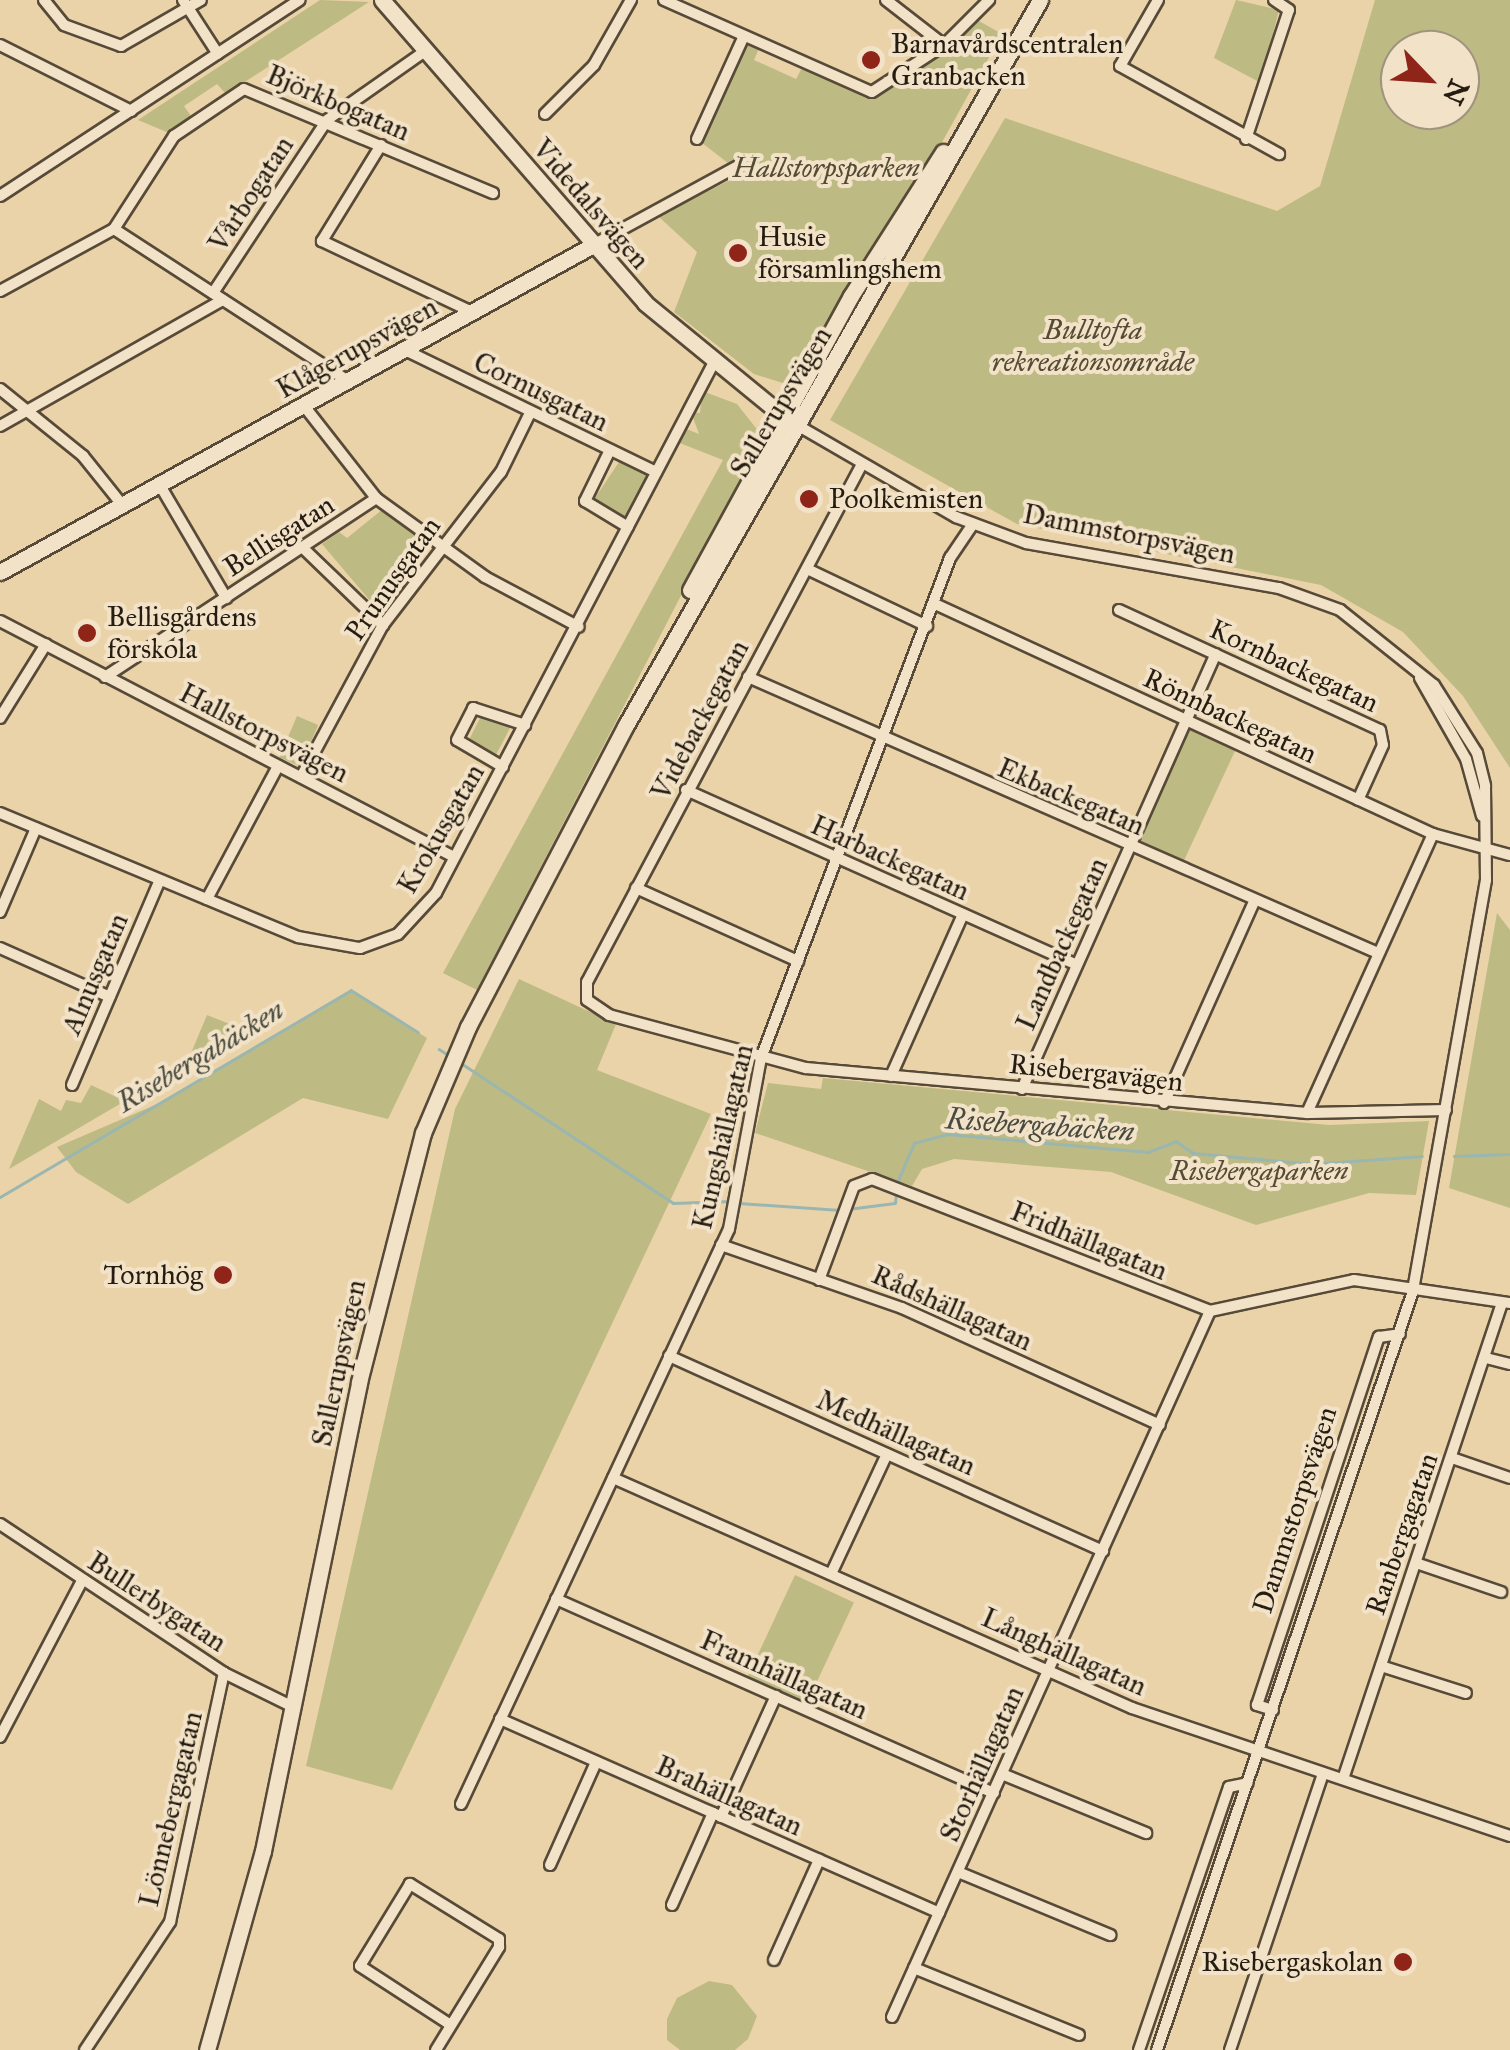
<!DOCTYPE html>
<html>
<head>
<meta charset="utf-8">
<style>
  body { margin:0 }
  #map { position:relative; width:1510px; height:2050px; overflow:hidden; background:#ebd3a9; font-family:"IM FELL Great Primer",serif }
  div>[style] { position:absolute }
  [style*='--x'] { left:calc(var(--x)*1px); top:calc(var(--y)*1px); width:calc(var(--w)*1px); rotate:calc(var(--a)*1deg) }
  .green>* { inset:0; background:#beba83; transform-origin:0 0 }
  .stream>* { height:2.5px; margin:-1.25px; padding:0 1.25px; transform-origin:1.25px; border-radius:1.25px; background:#9ab6b0 }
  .roads { filter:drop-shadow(2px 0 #574a38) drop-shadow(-2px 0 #574a38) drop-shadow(0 2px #574a38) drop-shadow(0 -2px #574a38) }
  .street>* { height:10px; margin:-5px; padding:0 5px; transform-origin:5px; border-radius:5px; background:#f2e2c7 }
  .secondary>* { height:15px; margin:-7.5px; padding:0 7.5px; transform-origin:7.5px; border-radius:7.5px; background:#f2e2c7 }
  .dots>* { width:28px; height:28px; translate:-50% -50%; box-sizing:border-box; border:5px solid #f2e2c7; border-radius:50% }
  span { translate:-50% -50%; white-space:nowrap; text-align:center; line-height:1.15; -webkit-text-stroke:8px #f2e2c7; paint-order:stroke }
  .poi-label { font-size:28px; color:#261d12 }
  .left { translate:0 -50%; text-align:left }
  .right { translate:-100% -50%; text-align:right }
  .street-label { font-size:28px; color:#261d12 }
  .park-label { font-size:28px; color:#544c34; font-style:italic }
  .water-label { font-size:30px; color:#494b41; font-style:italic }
  .north { position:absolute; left:1380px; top:30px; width:100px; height:100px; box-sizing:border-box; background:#f2e2c7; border:2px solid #a0937f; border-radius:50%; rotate:115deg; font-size:28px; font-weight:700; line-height:40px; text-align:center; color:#261d12 }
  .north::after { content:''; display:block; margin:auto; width:35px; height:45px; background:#8f2418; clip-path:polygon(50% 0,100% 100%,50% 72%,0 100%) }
</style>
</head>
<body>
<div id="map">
  <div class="green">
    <div style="clip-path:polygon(320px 0,369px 2px,226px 94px,217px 84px,184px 106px,191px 116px,169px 133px,138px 120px)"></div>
    <div style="clip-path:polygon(1236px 0,1279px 10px,1261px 83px,1214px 58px)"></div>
    <div style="clip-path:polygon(evenodd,1375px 0,1510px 0,1510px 768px,1463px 696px,1403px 632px,1321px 585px,1017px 524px,830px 420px,1005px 118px,1277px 211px,1320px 186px,1375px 0,1460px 50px,1460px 110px,1400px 110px,1400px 50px,1460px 50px)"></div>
    <div style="clip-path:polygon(979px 21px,1002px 34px,915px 191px,789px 385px,754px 374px,674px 312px,697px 252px,658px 216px,742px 174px,697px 139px,744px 36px,760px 46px,754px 60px,796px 79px,803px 66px,873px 97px)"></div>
    <div style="clip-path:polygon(702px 391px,737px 404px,763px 437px,477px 990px,443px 973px,723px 460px,672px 440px,679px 426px,699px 434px,691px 412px,700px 413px)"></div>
    <div style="clip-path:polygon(621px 459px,649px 474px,627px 522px,593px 501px)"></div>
    <div style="clip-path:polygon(383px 509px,428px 543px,383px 616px,322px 544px,339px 532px,347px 538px)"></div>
    <div style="clip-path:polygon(483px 712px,512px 724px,495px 757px,469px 740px)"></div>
    <div style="left:297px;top:716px;width:23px;height:45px;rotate:23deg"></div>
    <div style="left:1189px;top:729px;width:51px;height:126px;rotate:25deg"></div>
    <div style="clip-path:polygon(1497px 913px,1510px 930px,1510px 1208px,1449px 1188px)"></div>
    <div style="clip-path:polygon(519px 979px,616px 1024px,597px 1070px,711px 1114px,392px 1790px,306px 1766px,455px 1109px)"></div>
    <div style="clip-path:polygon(351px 990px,427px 1038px,388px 1119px,303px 1098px,128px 1204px,76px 1172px,57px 1147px,162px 1102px)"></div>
    <div style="clip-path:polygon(207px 1015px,242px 1029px,186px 1065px)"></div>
    <div style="clip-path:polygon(823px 1078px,1329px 1125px,1429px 1121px,1416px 1195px,1369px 1193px,1256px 1225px,1111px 1172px,954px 1159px,922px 1169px,912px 1186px,755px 1133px,768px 1083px,821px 1089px)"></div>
    <div style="clip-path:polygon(91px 1085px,125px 1101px,9px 1169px,39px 1099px,61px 1111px,66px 1100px,81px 1103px)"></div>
    <div style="left:795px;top:1575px;width:65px;height:119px;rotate:25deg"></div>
    <div style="clip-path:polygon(709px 1981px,732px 1985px,757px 2016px,748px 2039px,735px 2050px,680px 2050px,667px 2040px,667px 2019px,677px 1998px)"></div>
  </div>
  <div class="stream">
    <div style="--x:439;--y:1049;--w:13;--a:32"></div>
    <div style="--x:461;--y:1063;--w:254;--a:33.4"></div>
    <div style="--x:673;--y:1203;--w:58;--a:-2"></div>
    <div style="--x:1454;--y:1156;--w:56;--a:-2"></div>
    <div style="--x:896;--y:1185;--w:46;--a:-66.8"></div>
    <div style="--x:914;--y:1143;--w:34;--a:-15"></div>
    <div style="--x:947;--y:1134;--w:202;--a:5.1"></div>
    <div style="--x:1148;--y:1152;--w:30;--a:-21"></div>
    <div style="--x:1176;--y:1141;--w:21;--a:35"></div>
    <div style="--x:1193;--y:1153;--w:119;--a:5.3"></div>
    <div style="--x:1311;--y:1164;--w:111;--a:-4.1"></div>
    <div style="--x:0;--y:1197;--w:407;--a:-30.5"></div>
    <div style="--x:351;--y:990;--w:79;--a:32.1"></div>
    <div style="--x:739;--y:1203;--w:101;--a:4"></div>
    <div style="--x:848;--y:1209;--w:47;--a:-7.3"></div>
    <div style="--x:895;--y:1203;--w:10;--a:-84"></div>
  </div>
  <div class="roads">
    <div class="street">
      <div style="--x:44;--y:0;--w:32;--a:51"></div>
      <div style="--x:64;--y:25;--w:61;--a:20.2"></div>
      <div style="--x:121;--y:46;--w:92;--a:-29.9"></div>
      <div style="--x:183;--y:0;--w:64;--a:57.1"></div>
      <div style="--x:664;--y:0;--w:227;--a:23.9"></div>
      <div style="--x:872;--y:92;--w:86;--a:-33.1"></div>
      <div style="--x:944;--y:45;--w:64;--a:-45"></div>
      <div style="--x:886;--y:0;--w:73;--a:37.8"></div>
      <div style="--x:1158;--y:0;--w:76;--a:119.9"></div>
      <div style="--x:1120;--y:66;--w:182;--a:29"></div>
      <div style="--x:0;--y:45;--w:147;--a:26.7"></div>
      <div style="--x:545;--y:114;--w:69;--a:-45"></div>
      <div style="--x:594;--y:65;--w:75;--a:-60.4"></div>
      <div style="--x:697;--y:139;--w:113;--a:-65.5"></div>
      <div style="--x:1246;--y:139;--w:136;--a:-71.6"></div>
      <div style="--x:1289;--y:10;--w:18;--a:-146"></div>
      <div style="--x:381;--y:145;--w:113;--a:121.6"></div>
      <div style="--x:322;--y:241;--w:166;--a:25.3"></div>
      <div style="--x:0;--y:196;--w:358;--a:-33.2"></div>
      <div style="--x:114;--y:229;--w:281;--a:33"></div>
      <div style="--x:593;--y:245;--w:165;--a:-28.6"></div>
      <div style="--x:0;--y:291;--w:130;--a:-28.5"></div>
      <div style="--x:114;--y:229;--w:111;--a:-57.2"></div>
      <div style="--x:174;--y:136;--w:84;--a:-33.9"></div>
      <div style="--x:244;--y:89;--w:270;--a:22.7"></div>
      <div style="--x:213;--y:293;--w:207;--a:-56.6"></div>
      <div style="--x:327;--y:120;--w:120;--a:-35.1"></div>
      <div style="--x:407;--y:351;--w:277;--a:25.9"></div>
      <div style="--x:0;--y:389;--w:107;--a:38.9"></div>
      <div style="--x:83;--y:456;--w:64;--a:51.3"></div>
      <div style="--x:305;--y:407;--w:115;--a:52"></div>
      <div style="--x:376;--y:498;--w:135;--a:35.9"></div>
      <div style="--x:485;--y:577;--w:106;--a:28"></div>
      <div style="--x:797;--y:425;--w:184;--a:30.1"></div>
      <div style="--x:956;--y:517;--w:75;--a:20.4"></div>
      <div style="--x:1026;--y:543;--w:257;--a:10.1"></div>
      <div style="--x:1279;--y:588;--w:65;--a:19.8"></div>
      <div style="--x:1340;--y:610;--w:120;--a:38.6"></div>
      <div style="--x:1434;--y:685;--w:80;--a:57.7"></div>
      <div style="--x:1477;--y:753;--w:34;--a:76"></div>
      <div style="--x:1485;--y:786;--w:94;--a:89.4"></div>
      <div style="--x:1486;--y:880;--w:417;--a:100.1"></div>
      <div style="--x:1413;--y:1291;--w:801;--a:108.64"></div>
      <div style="--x:0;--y:426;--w:256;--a:-29.5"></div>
      <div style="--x:610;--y:450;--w:57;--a:116.1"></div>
      <div style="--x:585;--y:501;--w:50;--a:31.2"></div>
      <div style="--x:862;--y:464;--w:586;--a:117.96"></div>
      <div style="--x:587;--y:982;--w:18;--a:90"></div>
      <div style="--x:587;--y:1000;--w:27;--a:34"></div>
      <div style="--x:609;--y:1015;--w:204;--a:15.1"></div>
      <div style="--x:806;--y:1068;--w:503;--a:5.13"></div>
      <div style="--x:1307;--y:1113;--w:139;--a:-1.2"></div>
      <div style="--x:161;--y:487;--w:129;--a:59.6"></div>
      <div style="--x:304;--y:549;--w:110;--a:43.9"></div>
      <div style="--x:807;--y:569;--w:133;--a:25.4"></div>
      <div style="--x:935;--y:604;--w:549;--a:24.79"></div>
      <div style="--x:1433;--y:834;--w:80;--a:15.3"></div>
      <div style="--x:1119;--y:610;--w:287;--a:24.7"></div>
      <div style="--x:1380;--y:730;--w:15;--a:79"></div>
      <div style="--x:1383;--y:745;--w:60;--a:114.4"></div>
      <div style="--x:0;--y:621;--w:512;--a:27.47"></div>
      <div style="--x:105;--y:677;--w:325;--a:-33.4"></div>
      <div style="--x:748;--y:677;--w:688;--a:23.66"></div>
      <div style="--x:1420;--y:678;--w:93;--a:60.4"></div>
      <div style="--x:1466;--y:759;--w:59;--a:74.3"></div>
      <div style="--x:0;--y:718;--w:87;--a:-58.1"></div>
      <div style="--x:503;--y:767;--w:53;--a:-149.6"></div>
      <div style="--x:457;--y:740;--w:36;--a:-63"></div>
      <div style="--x:473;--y:708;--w:55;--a:18.1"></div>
      <div style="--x:301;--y:777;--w:173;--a:-61.7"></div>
      <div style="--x:383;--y:625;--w:193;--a:-52.4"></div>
      <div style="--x:501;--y:472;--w:66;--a:-63.8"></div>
      <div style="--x:686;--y:790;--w:428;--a:24.1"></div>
      <div style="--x:0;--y:813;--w:323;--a:22.6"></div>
      <div style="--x:298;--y:937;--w:63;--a:10.1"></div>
      <div style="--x:360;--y:948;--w:40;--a:-20.2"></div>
      <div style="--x:398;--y:934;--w:56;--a:-47.2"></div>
      <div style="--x:436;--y:893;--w:597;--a:-62.36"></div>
      <div style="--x:636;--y:888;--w:178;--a:24.3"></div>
      <div style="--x:207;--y:899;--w:151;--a:-61.9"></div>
      <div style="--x:0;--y:912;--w:91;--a:-66.8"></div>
      <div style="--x:0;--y:948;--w:120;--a:24"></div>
      <div style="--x:891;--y:1076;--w:177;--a:-66"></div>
      <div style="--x:72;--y:1085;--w:223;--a:-66.8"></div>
      <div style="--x:1022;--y:1089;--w:476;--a:-66"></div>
      <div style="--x:1164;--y:1103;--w:222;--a:-65.9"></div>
      <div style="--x:1307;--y:1113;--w:306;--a:-65.7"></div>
      <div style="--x:721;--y:1245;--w:192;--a:19.2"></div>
      <div style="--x:902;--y:1308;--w:283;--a:24.4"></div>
      <div style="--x:819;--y:1280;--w:100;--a:-69.6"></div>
      <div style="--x:854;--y:1186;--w:19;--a:-21"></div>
      <div style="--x:872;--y:1179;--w:363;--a:21.3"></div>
      <div style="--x:1210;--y:1311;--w:147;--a:-12.1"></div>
      <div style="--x:1354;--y:1280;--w:158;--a:8.4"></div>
      <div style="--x:669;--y:1356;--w:476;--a:24.2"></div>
      <div style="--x:1486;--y:1358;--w:25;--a:14"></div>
      <div style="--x:1452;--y:1458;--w:61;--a:19"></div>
      <div style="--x:613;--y:1478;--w:568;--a:23.9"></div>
      <div style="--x:1132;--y:1708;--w:399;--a:18.7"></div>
      <div style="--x:0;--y:1524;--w:269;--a:33.6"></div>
      <div style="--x:224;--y:1673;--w:79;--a:26.2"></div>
      <div style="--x:1416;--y:1563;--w:90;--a:18.8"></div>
      <div style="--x:831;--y:1574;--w:132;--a:-65"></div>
      <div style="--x:556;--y:1599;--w:479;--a:23.9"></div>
      <div style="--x:1381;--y:1666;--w:89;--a:17.6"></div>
      <div style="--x:1273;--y:1710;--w:17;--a:-163"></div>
      <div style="--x:1257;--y:1705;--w:388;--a:-71.7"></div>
      <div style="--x:1379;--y:1337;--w:21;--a:-8"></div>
      <div style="--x:500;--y:1719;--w:480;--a:23.8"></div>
      <div style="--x:0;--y:1737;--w:176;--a:-62.3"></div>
      <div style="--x:1002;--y:1774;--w:156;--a:22.3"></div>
      <div style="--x:1343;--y:1779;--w:502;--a:-71.53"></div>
      <div style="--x:461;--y:1804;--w:634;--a:-65.01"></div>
      <div style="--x:729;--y:1229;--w:174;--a:-79.4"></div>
      <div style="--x:761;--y:1058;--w:535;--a:-69.29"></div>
      <div style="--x:950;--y:558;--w:41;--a:-55.9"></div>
      <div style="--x:721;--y:1817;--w:133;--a:-65.6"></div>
      <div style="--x:550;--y:1865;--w:113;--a:-65.9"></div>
      <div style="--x:958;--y:1872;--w:165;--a:22.5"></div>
      <div style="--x:672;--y:1905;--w:101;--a:-66"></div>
      <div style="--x:774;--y:1960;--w:110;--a:-65.8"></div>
      <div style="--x:914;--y:1968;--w:178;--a:22.1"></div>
      <div style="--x:892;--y:2017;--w:774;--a:-65.75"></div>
      <div style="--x:85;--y:2050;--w:154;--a:-56.4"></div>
      <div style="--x:170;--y:1922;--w:255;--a:-77.8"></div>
      <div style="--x:436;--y:2050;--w:121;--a:-58.5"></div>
      <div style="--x:499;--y:1947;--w:8;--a:-90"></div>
      <div style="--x:499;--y:1939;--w:105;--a:-148.3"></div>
      <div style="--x:410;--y:1884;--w:96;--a:121.4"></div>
      <div style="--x:360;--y:1966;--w:108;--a:33"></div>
      <div style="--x:1139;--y:2050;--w:278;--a:-71.1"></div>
      <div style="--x:1229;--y:1787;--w:19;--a:-12"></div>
      <div style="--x:1230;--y:2050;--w:292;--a:-71.4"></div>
    </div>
    <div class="secondary">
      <div style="--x:382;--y:0;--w:401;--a:49"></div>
      <div style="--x:645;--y:303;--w:186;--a:39.3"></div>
      <div style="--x:0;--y:572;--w:677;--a:-28.87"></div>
      <div style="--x:690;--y:590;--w:335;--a:-61.3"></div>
      <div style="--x:851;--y:296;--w:171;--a:-57.4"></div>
      <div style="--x:207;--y:2050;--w:207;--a:-74.3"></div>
      <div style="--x:263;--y:1851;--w:479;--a:-78.4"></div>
      <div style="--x:359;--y:1382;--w:257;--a:-75.6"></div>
      <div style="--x:423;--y:1133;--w:115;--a:-67"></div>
      <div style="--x:468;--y:1027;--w:341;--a:-62.4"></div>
      <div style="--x:626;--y:725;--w:835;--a:-60.27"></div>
    </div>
  </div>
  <div class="dots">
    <div style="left:871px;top:60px;background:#8f2418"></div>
    <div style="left:738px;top:253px;background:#8f2418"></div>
    <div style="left:809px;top:499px;background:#8f2418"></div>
    <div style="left:87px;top:633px;background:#8f2418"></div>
    <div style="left:223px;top:1275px;background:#8f2418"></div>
    <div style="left:1403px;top:1962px;background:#8f2418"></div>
  </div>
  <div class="poi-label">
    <span class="left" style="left:891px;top:60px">Barnavårdscentralen<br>Granbacken</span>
    <span class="left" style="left:758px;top:253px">Husie<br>församlingshem</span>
    <span class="left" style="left:829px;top:499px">Poolkemisten</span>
    <span class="left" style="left:107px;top:633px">Bellisgårdens<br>förskola</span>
    <span class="right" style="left:203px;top:1275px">Tornhög</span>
    <span class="right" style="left:1383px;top:1962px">Risebergaskolan</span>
  </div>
  <div class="street-label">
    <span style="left:338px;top:103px;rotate:23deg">Björkbogatan</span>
    <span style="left:251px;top:194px;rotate:-57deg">Vårbogatan</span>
    <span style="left:591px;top:204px;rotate:49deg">Videdalsvägen</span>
    <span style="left:357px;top:348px;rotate:-29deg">Klågerupsvägen</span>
    <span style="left:541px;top:392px;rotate:26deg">Cornusgatan</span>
    <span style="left:781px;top:402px;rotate:-59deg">Sallerupsvägen</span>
    <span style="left:1129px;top:534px;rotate:11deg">Dammstorpsvägen</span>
    <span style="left:279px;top:536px;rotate:-33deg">Bellisgatan</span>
    <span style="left:393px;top:579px;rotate:-55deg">Prunusgatan</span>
    <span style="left:1294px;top:666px;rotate:25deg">Kornbackegatan</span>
    <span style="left:1230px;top:716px;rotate:25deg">Rönnbackegatan</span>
    <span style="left:700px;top:720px;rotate:-62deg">Videbackegatan</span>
    <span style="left:264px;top:733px;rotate:27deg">Hallstorpsvägen</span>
    <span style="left:1071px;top:797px;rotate:23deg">Ekbackegatan</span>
    <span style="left:441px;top:829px;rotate:-60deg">Krokusgatan</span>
    <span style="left:890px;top:858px;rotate:24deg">Harbackegatan</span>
    <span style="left:1062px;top:944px;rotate:-66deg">Landbackegatan</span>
    <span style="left:95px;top:974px;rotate:-67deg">Alnusgatan</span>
    <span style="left:1096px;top:1073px;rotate:6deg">Risebergavägen</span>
    <span style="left:723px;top:1137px;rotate:-77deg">Kungshällagatan</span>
    <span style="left:1089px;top:1241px;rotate:22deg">Fridhällagatan</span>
    <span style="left:952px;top:1308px;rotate:24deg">Rådshällagatan</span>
    <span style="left:339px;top:1363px;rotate:-78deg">Sallerupsvägen</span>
    <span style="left:896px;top:1433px;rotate:24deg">Medhällagatan</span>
    <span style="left:1295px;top:1510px;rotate:-72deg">Dammstorpsvägen</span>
    <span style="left:1402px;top:1534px;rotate:-71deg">Ranbergagatan</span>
    <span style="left:157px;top:1602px;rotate:33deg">Bullerbygatan</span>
    <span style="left:1064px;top:1652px;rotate:24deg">Långhällagatan</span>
    <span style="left:784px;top:1675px;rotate:24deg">Framhällagatan</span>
    <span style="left:982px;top:1764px;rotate:-66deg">Storhällagatan</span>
    <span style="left:729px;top:1796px;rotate:24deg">Brahällagatan</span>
    <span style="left:171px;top:1809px;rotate:-77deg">Lönnebergagatan</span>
  </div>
  <div class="park-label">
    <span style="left:826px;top:168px">Hallstorpsparken</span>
    <span style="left:1093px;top:346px">Bulltofta<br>rekreationsområde</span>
    <span style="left:1259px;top:1171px">Risebergaparken</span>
  </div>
  <div class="water-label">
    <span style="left:200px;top:1056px;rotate:-31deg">Risebergabäcken</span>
    <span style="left:1040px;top:1125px;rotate:4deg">Risebergabäcken</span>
  </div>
  <div class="north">N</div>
</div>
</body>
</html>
